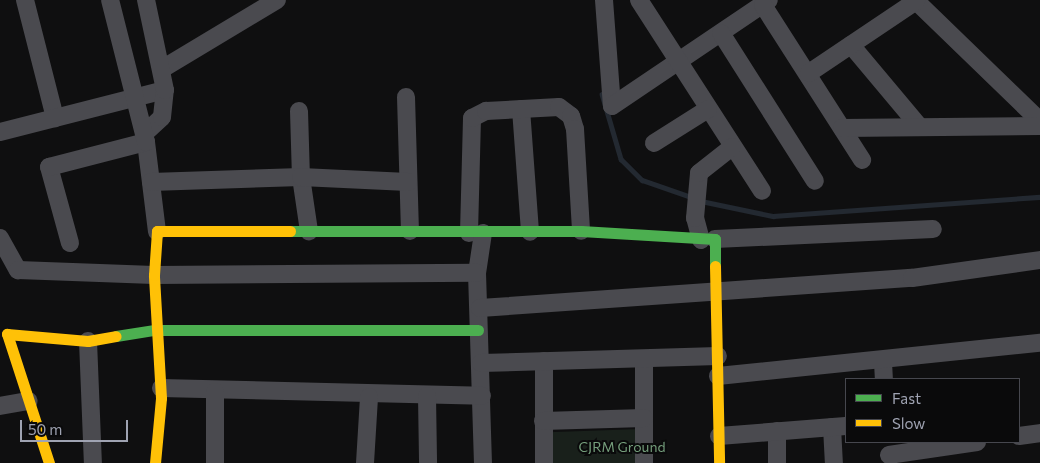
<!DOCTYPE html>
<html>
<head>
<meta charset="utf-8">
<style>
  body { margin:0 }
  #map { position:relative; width:1040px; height:463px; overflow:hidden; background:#0f0f10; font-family:Commissioner,sans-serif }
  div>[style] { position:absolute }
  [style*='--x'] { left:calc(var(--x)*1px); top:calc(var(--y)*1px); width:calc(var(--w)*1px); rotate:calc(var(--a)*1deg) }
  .green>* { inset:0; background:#19201b; transform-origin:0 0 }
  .stream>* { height:4.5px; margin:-2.25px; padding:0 2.25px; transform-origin:2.25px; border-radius:2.25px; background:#232931 }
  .street>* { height:18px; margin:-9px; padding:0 9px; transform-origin:9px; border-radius:9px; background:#4a4a4f }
  .fast>* { height:11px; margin:-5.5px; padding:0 5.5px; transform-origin:5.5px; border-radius:5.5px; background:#4caf50 }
  .slow>* { height:11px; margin:-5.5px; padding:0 5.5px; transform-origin:5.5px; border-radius:5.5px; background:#ffc107 }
  span { translate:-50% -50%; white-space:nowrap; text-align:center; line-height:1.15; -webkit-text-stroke:4px #0a0a0b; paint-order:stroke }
  .park-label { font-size:14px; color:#759e7c }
  .legend { position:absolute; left:845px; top:378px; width:175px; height:65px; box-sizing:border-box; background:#0a0a0b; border:1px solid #46474e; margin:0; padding:6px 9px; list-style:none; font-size:15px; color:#9fa3b2 }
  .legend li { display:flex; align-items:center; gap:10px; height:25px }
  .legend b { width:25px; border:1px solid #46474e }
  .scale { position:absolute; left:20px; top:420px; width:108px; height:22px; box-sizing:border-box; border:2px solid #9fa3b2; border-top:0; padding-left:6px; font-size:15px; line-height:18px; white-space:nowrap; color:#9fa3b2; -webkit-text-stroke:4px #0a0a0b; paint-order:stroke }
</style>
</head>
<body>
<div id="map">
  <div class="green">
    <div style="left:640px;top:429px;width:34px;height:92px;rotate:88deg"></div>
  </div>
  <div class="stream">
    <div style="--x:602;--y:94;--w:68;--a:73.7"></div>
    <div style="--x:621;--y:159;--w:30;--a:45"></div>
    <div style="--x:642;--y:180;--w:55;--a:19.1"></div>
    <div style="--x:701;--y:201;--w:74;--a:11.8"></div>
    <div style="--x:773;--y:216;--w:268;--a:-4.1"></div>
  </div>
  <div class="street">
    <div style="--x:25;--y:0;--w:122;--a:75.7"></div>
    <div style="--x:604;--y:0;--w:106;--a:85.7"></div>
    <div style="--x:612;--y:106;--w:189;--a:-34"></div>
    <div style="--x:639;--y:0;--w:227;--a:57.2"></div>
    <div style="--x:915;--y:0;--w:174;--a:44.1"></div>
    <div style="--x:763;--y:5;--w:184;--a:57.4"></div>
    <div style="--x:721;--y:33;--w:175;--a:57.6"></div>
    <div style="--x:851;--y:45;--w:106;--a:50"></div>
    <div style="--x:162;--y:69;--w:134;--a:-31"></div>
    <div style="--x:809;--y:73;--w:129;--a:-33.9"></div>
    <div style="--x:406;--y:97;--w:134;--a:88.3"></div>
    <div style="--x:521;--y:109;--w:123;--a:85.8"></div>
    <div style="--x:299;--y:111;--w:66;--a:88.3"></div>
    <div style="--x:301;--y:177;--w:55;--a:81.6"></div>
    <div style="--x:842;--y:128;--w:198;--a:-0.6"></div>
    <div style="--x:0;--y:132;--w:170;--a:-14.3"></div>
    <div style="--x:145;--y:133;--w:23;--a:-43"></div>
    <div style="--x:162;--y:117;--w:27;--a:-84"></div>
    <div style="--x:165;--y:90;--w:92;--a:-101.9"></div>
    <div style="--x:146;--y:142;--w:90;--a:83"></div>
    <div style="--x:654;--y:143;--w:64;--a:-32.2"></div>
    <div style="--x:151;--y:182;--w:150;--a:-1.9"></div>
    <div style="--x:301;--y:177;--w:107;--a:2.7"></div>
    <div style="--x:469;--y:233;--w:115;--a:-88.5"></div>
    <div style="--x:472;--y:118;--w:16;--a:-27"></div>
    <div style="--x:486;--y:111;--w:73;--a:-3.1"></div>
    <div style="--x:559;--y:107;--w:15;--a:37"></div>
    <div style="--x:571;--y:116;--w:14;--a:73"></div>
    <div style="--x:575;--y:129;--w:102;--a:86.6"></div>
    <div style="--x:483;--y:233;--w:40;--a:98.5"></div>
    <div style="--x:477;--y:273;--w:190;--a:88.2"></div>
    <div style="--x:0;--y:238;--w:37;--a:61"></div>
    <div style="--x:18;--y:270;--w:136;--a:2.1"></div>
    <div style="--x:154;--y:275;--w:323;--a:-0.4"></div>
    <div style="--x:715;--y:239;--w:218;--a:-2.6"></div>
    <div style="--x:701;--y:240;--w:23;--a:-105"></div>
    <div style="--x:695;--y:218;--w:45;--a:-84.9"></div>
    <div style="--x:699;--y:173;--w:42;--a:-38.2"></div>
    <div style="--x:70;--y:243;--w:79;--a:-105.4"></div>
    <div style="--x:49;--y:167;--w:100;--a:-14.5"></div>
    <div style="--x:146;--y:142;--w:146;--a:-104.2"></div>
    <div style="--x:480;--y:308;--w:433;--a:-4"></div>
    <div style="--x:912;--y:278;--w:129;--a:-8"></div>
    <div style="--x:88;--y:341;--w:122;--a:87.7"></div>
    <div style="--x:644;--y:359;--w:104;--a:90"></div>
    <div style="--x:544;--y:361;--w:102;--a:90"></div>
    <div style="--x:883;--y:362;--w:17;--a:87"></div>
    <div style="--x:481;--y:363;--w:237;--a:-1.7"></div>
    <div style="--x:718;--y:376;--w:324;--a:-5.9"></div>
    <div style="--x:161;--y:388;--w:321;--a:1.4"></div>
    <div style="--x:215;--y:392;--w:71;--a:90"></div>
    <div style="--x:427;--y:396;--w:67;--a:89.1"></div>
    <div style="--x:0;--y:406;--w:29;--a:-10"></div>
    <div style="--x:543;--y:421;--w:101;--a:-1.7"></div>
    <div style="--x:832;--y:427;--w:36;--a:87"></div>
    <div style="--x:777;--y:431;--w:32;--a:90"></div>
    <div style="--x:719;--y:436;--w:127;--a:-4.5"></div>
    <div style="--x:1019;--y:436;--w:21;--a:-8"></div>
    <div style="--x:889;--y:455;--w:89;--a:-8.4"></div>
    <div style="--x:365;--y:463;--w:66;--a:-86.5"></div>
  </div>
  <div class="fast">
    <div style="--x:290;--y:231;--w:291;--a:0"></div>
    <div style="--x:581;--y:231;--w:134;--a:3.4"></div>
    <div style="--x:715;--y:239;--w:27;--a:90"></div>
    <div style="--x:116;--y:336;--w:39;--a:-9"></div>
    <div style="--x:155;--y:330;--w:323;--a:0"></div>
  </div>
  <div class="slow">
    <div style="--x:715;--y:266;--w:197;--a:88.8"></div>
    <div style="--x:49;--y:463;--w:136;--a:-108"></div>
    <div style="--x:7;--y:334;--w:81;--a:4.9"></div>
    <div style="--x:88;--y:341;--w:28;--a:-10"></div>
    <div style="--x:155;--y:463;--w:65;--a:-84.7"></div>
    <div style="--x:161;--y:398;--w:123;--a:-93.3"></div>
    <div style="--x:154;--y:275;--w:44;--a:-86.1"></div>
    <div style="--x:157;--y:231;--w:133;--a:0"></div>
  </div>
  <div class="park-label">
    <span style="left:622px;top:447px">CJRM Ground</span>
  </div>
  <ul class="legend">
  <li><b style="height:6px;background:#4caf50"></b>Fast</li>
  <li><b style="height:6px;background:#ffc107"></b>Slow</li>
  </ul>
  <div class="scale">50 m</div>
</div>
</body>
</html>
